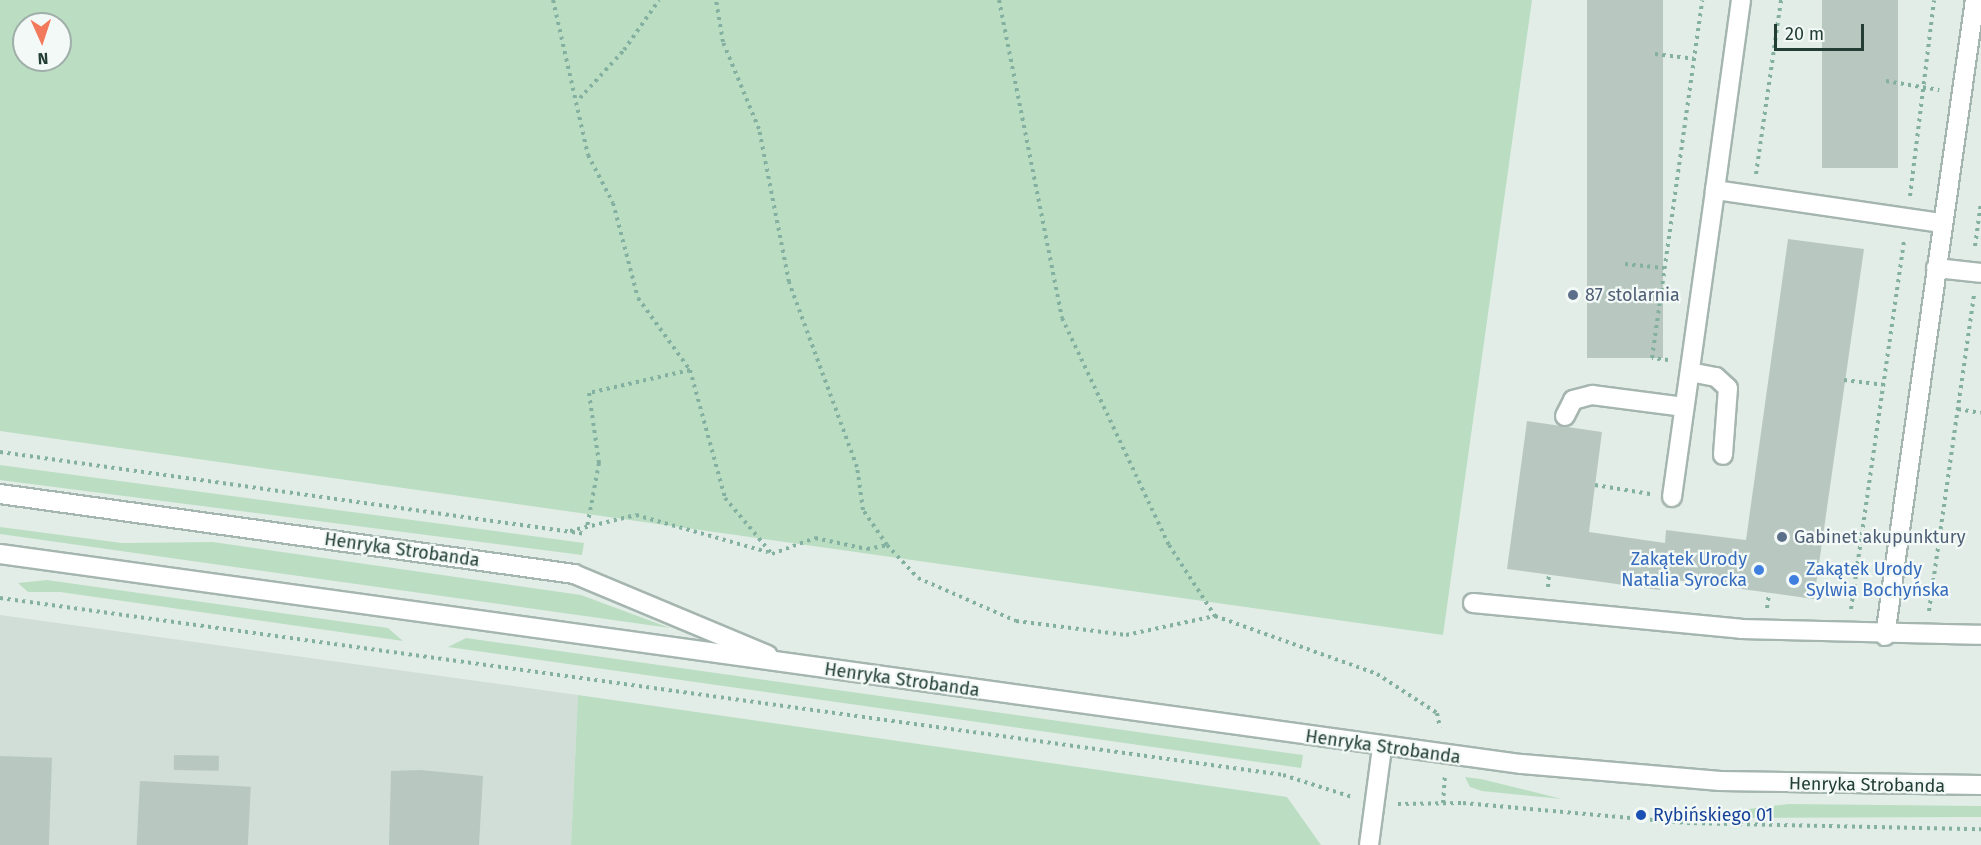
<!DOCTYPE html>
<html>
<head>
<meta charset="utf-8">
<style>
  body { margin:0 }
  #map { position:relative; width:1981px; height:845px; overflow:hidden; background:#e3ede8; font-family:"Fira Sans",sans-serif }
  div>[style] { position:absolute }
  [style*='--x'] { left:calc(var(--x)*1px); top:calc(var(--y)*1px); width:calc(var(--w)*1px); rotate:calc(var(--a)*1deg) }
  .built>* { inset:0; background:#d1ddd7 }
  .green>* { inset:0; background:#bbdec3 }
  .building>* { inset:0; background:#b8c8c1; transform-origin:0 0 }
  .path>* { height:4px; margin-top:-2px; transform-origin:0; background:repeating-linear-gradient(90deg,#83b0a0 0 3px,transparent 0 7.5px) }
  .roads { filter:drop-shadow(2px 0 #a5b5af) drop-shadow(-2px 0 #a5b5af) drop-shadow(0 2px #a5b5af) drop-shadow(0 -2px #a5b5af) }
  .minor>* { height:18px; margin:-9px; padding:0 9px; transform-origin:9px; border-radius:9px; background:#fff }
  .dots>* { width:16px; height:16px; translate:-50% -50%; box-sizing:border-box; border:3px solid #f3f9f6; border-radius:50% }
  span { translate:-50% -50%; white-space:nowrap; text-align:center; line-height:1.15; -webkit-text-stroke:4.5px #f3f9f6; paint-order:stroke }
  .service-label { font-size:18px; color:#4e5e75 }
  .left { translate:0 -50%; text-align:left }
  .street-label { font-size:18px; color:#223e35 }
  .shop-label { font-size:18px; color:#366cbe }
  .right { translate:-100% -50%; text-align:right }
  .transit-label { font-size:18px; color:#164399 }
  .north { position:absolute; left:12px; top:12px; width:60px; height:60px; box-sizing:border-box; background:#f3f9f6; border:2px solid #9faea9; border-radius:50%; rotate:177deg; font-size:16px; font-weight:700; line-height:24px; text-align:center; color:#223e35 }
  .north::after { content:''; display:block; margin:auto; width:21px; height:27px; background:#f2795b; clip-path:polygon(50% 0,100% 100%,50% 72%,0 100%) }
  .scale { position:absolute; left:1774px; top:24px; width:90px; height:27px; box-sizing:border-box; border:3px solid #223e35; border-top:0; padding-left:8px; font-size:18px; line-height:21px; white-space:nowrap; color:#223e35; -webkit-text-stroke:4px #f3f9f6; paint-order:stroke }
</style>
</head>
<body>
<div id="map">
  <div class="built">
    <div style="clip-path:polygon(0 615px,578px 695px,571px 845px,0 845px)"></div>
  </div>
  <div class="green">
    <div style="clip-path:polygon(evenodd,0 0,1532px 0,1443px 635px,0 431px,0 0,24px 24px,60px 24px,60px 60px,24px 60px,24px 24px)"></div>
    <div style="clip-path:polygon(0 465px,584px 543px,582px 555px,0 480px)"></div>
    <div style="clip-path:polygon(0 527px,122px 543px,213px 542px,581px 595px,670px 628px,0 534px)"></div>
    <div style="clip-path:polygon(47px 580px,388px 628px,403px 641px,60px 592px,28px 592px,18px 583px)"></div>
    <div style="clip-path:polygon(466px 638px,1303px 755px,1301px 768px,448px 647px)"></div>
    <div style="clip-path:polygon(578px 695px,1287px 797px,1321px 845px,571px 845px)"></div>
    <div style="clip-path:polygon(1465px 777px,1481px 779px,1562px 799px,1482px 791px,1470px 787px)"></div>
    <div style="clip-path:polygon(1789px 804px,1981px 806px,1981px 817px,1738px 818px,1732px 811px)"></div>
  </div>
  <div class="building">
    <div style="left:1587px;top:0;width:76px;height:358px"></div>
    <div style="left:1822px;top:0;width:76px;height:168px"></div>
    <div style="clip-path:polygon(1788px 239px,1864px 249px,1814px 599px,1661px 578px,1660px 590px,1507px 569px,1527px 421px,1602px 432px,1589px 532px,1665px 543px,1666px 530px,1746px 540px)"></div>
    <div style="left:174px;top:755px;width:45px;height:15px;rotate:1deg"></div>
    <div style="left:0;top:756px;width:52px;height:89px;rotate:2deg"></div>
    <div style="clip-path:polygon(420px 770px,483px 776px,479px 845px,389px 845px,391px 771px)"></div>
    <div style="left:140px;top:781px;width:111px;height:64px;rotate:3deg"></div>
  </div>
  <div class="path">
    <div style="--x:553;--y:0;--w:159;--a:77.3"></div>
    <div style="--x:588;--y:155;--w:54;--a:62.5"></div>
    <div style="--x:613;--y:203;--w:98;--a:75.3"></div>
    <div style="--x:638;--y:298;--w:89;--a:54.2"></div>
    <div style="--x:690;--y:370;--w:104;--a:167.2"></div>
    <div style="--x:589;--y:393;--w:71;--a:81.9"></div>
    <div style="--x:599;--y:463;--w:65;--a:100.6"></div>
    <div style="--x:999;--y:0;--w:324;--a:78.8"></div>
    <div style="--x:1062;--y:318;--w:251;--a:64.8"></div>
    <div style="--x:1169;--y:545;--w:85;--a:57.1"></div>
    <div style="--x:1215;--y:616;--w:172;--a:19.7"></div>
    <div style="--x:1377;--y:674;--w:72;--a:33"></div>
    <div style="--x:1437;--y:713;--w:15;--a:79"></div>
    <div style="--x:1655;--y:54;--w:39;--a:7"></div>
    <div style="--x:1886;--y:81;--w:54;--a:9.6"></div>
    <div style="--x:580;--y:98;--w:65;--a:-47.5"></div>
    <div style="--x:624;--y:50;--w:61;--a:-55"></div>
    <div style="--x:1756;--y:174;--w:176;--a:-81.8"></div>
    <div style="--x:1910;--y:196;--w:197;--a:-83"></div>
    <div style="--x:1975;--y:246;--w:44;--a:-82.2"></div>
    <div style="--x:1625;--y:264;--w:39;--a:6"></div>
    <div style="--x:1668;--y:360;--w:16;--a:-173"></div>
    <div style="--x:1652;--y:358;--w:361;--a:-82"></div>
    <div style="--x:690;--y:370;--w:133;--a:74.7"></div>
    <div style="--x:725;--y:498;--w:73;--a:50"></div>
    <div style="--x:772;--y:554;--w:46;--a:-20.4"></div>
    <div style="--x:815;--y:538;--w:53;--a:11.9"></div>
    <div style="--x:867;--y:549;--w:20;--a:-11"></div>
    <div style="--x:887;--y:545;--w:42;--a:-124.4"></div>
    <div style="--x:863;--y:510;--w:43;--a:-97.9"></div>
    <div style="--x:857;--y:467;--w:197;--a:-110.2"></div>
    <div style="--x:789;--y:282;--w:156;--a:-101.1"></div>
    <div style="--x:759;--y:129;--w:94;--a:-112.5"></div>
    <div style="--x:723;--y:42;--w:43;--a:-99.5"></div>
    <div style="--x:1844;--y:380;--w:39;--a:7"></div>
    <div style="--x:1958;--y:409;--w:23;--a:10"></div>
    <div style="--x:0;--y:452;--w:592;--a:7.97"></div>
    <div style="--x:1595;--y:485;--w:56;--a:9.3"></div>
    <div style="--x:570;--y:531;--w:68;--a:-13.6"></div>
    <div style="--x:636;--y:515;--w:137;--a:15.7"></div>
    <div style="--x:887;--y:545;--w:45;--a:46.8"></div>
    <div style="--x:918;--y:578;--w:107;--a:23.7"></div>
    <div style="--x:1016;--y:621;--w:111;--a:7.3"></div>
    <div style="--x:1126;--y:635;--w:91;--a:-12.1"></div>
    <div style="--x:1548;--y:587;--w:13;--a:-86"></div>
    <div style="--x:0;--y:598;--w:1295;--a:7.85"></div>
    <div style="--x:1283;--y:775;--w:72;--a:17.7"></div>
    <div style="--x:1767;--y:608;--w:15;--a:-82"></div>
    <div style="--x:1851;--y:609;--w:371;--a:-81.8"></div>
    <div style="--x:1929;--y:611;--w:319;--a:-81.9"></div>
    <div style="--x:1443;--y:803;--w:26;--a:-86"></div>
    <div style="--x:1398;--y:804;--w:65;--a:-0.9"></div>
    <div style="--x:1463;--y:803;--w:225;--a:5.1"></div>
    <div style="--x:1687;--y:823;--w:294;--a:1.2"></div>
  </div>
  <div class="roads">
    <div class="minor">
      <div style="--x:1741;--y:0;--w:192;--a:97.8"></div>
      <div style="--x:1715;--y:190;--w:229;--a:8.3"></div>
      <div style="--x:1936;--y:268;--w:45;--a:6.3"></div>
      <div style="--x:1690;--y:372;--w:26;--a:11"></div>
      <div style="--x:1716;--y:377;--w:16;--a:43"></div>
      <div style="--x:1728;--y:388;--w:67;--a:94.3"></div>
      <div style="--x:1565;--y:416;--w:18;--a:-63"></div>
      <div style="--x:1573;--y:400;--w:20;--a:-15"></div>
      <div style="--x:1592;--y:395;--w:93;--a:7.4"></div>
      <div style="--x:0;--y:494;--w:580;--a:7.93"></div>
      <div style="--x:574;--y:574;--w:210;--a:22.7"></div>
      <div style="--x:1672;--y:497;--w:310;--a:-82"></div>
      <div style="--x:0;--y:554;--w:1536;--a:7.86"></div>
      <div style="--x:1522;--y:764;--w:199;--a:4.9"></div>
      <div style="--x:1720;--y:781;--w:261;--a:0.9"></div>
      <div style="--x:1473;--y:603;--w:269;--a:5.5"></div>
      <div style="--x:1741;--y:629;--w:240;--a:1.4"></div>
      <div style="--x:1885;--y:636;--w:642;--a:-81.95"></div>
      <div style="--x:1369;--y:845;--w:98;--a:-82.4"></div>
    </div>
  </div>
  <div class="dots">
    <div style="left:1573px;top:295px;background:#5c6f8a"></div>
    <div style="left:1782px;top:537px;background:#5c6f8a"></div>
    <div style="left:1759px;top:570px;background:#3f7fe0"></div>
    <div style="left:1794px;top:580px;background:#3f7fe0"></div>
    <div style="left:1641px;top:815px;background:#1a4fb4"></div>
  </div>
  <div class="service-label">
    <span class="left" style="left:1585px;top:295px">87 stolarnia</span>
    <span class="left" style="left:1794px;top:537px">Gabinet akupunktury</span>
  </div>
  <div class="street-label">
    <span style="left:402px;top:550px;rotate:8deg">Henryka Strobanda</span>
    <span style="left:902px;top:680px;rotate:8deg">Henryka Strobanda</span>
    <span style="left:1383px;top:747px;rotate:8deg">Henryka Strobanda</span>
    <span style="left:1867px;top:785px;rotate:1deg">Henryka Strobanda</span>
  </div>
  <div class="shop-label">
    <span class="right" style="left:1747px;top:570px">Zakątek Urody<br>Natalia Syrocka</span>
    <span class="left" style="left:1806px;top:580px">Zakątek Urody<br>Sylwia Bochyńska</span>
  </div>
  <div class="transit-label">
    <span class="left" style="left:1653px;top:815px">Rybińskiego 01</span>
  </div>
  <div class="north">N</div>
  <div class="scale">20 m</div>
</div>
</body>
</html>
